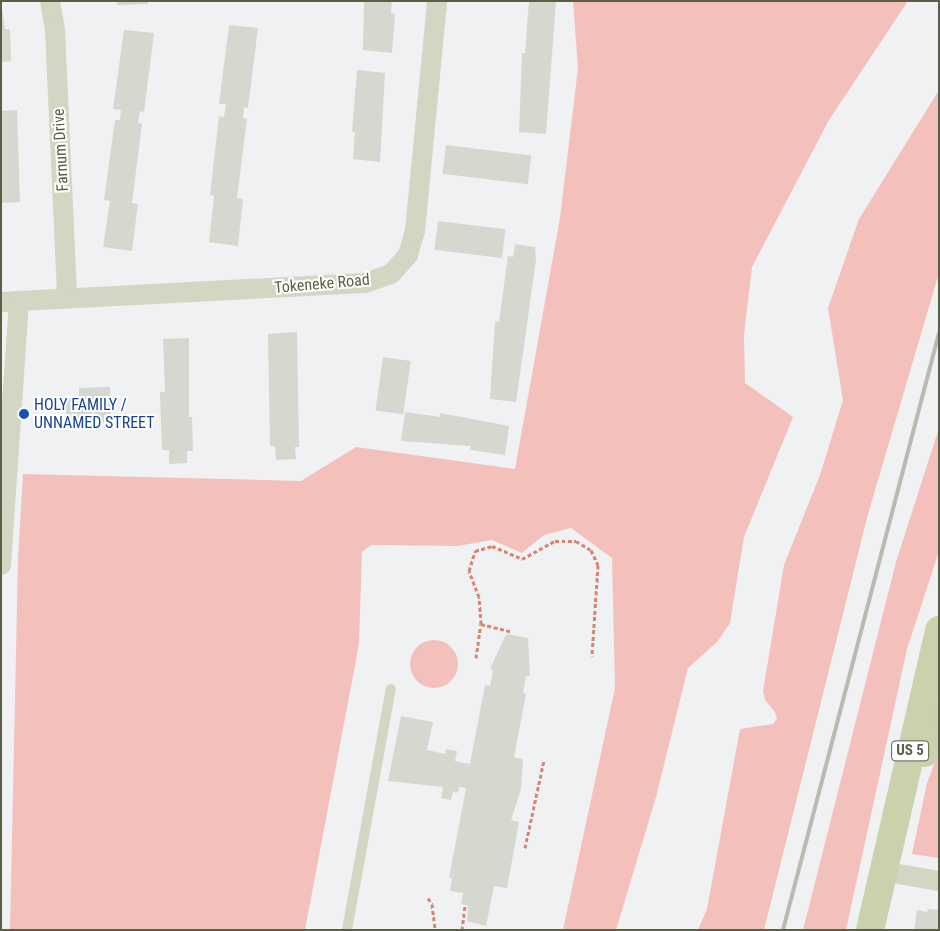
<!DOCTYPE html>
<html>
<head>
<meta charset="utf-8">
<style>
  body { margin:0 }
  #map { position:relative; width:940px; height:931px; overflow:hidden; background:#f0f1f3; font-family:"Roboto Condensed",sans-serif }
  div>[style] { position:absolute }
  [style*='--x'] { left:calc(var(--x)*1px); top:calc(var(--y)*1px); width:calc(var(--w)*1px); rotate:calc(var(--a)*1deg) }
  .green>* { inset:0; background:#f3c0bb }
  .round { border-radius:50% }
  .building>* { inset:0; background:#d5d8ce; transform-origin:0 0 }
  .path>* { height:3px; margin-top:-1.5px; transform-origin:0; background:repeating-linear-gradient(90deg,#d58670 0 4px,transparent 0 6.5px) }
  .lane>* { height:10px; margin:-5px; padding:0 5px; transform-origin:5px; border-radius:5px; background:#d3d6c2 }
  .street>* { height:20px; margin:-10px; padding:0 10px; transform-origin:10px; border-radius:10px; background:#d3d6c2 }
  .primary>* { height:28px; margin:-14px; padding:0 14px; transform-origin:14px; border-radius:14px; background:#cad1ad }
  .rail>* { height:4px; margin:-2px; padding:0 2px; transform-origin:2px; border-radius:2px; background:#b8bbb1 }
  .dots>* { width:14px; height:14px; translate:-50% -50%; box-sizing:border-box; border:2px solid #fff; border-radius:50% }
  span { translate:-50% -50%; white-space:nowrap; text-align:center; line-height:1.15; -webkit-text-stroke:4px #fff; paint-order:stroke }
  .shield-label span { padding:1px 4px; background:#fff; border:1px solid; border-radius:4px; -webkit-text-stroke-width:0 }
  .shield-label { font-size:15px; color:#5b5f46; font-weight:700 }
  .street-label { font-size:16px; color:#5b5f46 }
  .transit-label { font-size:16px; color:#164399 }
  .left { translate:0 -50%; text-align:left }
  .frame { position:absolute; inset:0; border:2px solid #5b5f46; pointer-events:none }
</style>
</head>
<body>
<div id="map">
  <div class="green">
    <div style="clip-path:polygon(573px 1px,908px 1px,829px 120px,752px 267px,744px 335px,745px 383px,793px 417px,744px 537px,730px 623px,718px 641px,688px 668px,656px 797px,616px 930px,563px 930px,615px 688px,612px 558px,571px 528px,544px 535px,522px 553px,492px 540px,457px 546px,371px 545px,362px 552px,359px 644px,305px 930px,10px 930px,18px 560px,23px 474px,301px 481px,356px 447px,515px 469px,560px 218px,578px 68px)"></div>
    <div style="clip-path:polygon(939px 90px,939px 273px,868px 514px,764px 930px,698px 930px,707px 909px,740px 729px,773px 724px,777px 719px,775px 712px,765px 700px,763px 691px,784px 565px,820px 475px,843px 400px,828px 308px,859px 219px)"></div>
    <div style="clip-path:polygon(939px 428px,939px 551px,907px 649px,846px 930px,803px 930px,896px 562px)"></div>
    <div class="round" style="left:410px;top:640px;width:48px;height:48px"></div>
    <div style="clip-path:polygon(939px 751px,939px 858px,912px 854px,927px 783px)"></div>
  </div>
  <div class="building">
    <div style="clip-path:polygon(1px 1px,5px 29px,10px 29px,11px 61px,1px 62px)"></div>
    <div style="clip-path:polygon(117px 1px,148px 1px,148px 4px,117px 5px)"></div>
    <div style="clip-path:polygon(364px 1px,392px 1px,391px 13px,395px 14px,392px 53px,363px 50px)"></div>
    <div style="clip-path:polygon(529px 1px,556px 1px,546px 134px,519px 132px,522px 53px,525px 53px)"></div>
    <div style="clip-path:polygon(229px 25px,258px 28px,248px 108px,244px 107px,243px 118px,247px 119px,237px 198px,243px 199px,238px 246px,209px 242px,214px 196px,210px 195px,219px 116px,224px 117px,226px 104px,219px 104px)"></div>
    <div style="clip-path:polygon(124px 30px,154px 33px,144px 112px,140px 111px,138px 123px,142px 124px,132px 203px,138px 204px,132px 251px,103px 247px,110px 201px,104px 200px,115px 120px,120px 120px,121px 110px,113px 109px)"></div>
    <div style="clip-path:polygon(357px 70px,385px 73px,380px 162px,353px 159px,355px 132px,352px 132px)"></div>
    <div style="clip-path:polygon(17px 110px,20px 202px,1px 203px,1px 111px)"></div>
    <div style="left:446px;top:145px;width:86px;height:29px;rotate:7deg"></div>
    <div style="left:438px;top:221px;width:68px;height:29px;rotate:7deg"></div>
    <div style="clip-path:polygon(515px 244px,535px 247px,536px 260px,516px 402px,490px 399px,495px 321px,499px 322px,508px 256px,513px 257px)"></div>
    <div style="clip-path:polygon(297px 332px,299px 447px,295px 447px,296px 459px,276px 460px,275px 446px,270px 446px,268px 334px)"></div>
    <div style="clip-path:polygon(189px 338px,189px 417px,192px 417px,193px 451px,187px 451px,187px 463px,169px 464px,169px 450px,162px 450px,160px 392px,165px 392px,163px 339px)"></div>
    <div style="left:383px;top:357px;width:28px;height:54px;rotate:8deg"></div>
    <div style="clip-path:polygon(110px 387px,111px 415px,104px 415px,105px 423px,66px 424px,66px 398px,79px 398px,79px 388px)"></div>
    <div style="clip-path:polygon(405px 412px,440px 417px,440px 413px,509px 426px,505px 455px,470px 450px,471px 446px,401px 441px)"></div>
    <div style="clip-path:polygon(506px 634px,528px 638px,530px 676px,526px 676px,523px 693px,526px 694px,514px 757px,523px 759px,521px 789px,511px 820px,519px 822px,507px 888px,494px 886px,486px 926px,467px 921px,468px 906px,461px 904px,463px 893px,450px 891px,452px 878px,449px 878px,466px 788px,459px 787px,458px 793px,453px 791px,451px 800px,441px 798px,443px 787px,388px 781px,401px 716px,433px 722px,427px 750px,445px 754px,446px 749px,457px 751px,455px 761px,470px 764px,485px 685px,490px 686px,493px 670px,490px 669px)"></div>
    <div style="clip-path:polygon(928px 909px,939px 910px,939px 930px,914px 930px,917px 910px,927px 912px)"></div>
  </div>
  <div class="path">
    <div style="--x:481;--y:624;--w:27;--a:-94"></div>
    <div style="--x:479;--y:597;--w:28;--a:-111"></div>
    <div style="--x:469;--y:571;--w:21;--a:-73"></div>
    <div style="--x:475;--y:551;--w:18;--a:-16"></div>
    <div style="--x:492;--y:546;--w:33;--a:23"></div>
    <div style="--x:522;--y:559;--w:38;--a:-29"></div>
    <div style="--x:555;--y:541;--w:21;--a:0"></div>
    <div style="--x:576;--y:541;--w:17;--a:31"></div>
    <div style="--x:591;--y:550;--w:17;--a:65"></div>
    <div style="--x:598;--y:565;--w:91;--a:93.8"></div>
    <div style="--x:476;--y:658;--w:34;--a:-82"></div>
    <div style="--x:481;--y:624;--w:30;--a:14"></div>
    <div style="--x:525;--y:848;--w:90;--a:-77.8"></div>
    <div style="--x:428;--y:898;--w:7;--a:56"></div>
    <div style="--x:432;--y:904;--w:26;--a:83"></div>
    <div style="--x:462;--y:930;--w:25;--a:-83"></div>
  </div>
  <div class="lane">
    <div style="--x:347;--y:930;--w:245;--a:-79.7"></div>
  </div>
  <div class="street">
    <div style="--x:50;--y:1;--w:29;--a:80"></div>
    <div style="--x:55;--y:30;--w:269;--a:87.4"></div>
    <div style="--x:1;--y:302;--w:364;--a:-3"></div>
    <div style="--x:365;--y:283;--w:28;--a:-19"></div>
    <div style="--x:391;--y:274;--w:25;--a:-48"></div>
    <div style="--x:408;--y:255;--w:25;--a:-74"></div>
    <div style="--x:415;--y:231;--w:231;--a:-84.5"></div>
    <div style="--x:1;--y:565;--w:265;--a:-86.1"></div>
    <div style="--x:881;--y:871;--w:59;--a:9.8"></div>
  </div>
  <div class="primary">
    <div style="--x:925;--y:753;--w:42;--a:-70.7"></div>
    <div style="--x:870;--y:930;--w:308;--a:-77"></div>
  </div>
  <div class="rail">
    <div style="--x:783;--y:930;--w:617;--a:-75.36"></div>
  </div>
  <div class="dots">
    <div style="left:24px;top:414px;background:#1a4fb4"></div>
  </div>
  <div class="shield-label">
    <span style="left:910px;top:751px">US 5</span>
  </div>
  <div class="street-label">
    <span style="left:61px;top:150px;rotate:-93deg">Farnum Drive</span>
    <span style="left:322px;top:284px;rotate:-5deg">Tokeneke Road</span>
  </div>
  <div class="transit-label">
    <span class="left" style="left:34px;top:414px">HOLY FAMILY /<br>UNNAMED STREET</span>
  </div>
  <div class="frame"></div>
</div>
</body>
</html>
